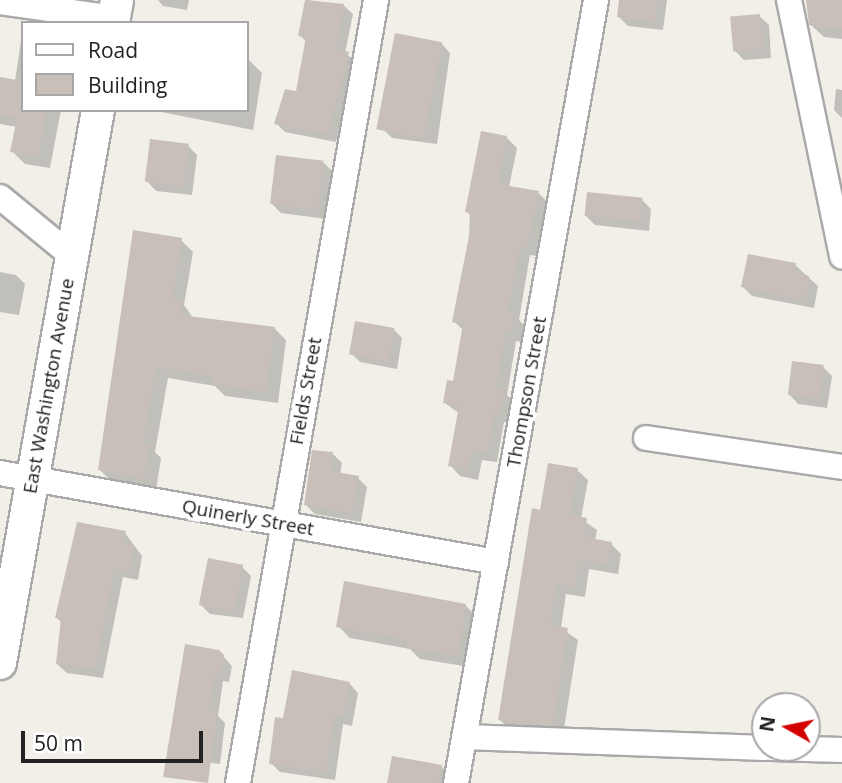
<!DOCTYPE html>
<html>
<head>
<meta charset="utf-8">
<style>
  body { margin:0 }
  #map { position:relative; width:842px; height:783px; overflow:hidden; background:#f2efe9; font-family:"Open Sans",sans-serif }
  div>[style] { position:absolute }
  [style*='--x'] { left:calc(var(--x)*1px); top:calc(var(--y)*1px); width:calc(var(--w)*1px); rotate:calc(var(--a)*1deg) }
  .shadow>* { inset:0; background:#0003 }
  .building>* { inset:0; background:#c7bfb8; transform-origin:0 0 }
  .roads { filter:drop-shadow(2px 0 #a9a9a9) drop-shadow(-2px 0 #a9a9a9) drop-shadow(0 2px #a9a9a9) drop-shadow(0 -2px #a9a9a9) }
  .minor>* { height:24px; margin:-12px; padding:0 12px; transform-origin:12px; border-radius:12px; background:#fff }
  .tertiary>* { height:32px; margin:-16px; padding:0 16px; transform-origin:16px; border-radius:16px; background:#fff }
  span { translate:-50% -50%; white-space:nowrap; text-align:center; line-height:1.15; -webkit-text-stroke:7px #fff; paint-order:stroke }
  .street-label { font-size:19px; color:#222 }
  .legend { position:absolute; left:21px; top:21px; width:228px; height:91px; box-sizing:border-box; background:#fff; border:2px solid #a7a7a7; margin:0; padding:9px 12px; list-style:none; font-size:21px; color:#222 }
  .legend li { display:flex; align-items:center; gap:14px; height:35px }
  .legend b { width:35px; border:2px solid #a7a7a7 }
  .north { position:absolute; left:751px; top:692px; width:70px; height:70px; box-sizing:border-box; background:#fff; border:2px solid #a7a7a7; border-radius:50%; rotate:279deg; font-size:19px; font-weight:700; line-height:28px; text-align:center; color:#222 }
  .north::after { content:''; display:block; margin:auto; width:24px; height:32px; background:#d40000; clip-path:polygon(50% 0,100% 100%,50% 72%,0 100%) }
  .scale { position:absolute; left:21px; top:731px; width:182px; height:32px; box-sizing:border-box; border:4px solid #222; border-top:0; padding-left:9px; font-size:21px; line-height:24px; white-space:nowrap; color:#222; -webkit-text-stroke:5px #fff; paint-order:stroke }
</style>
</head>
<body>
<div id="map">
  <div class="shadow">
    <div style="clip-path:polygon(158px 0,189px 0,187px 10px,163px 6px)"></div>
    <div style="clip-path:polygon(307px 0,343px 5px,353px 14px,345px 53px,357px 62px,336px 142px,285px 132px,276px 123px,297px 93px,307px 43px,300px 35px)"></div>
    <div style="clip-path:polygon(621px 0,667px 0,663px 30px,628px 26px,619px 17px)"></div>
    <div style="clip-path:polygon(810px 0,842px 0,842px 39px,824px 37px,811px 25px)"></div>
    <div style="clip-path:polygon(759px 16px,769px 25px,771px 58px,744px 60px,735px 51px)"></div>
    <div style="clip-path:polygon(23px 27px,23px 110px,68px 110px,61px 110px,50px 168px,25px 164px,12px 151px,17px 127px,0 124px,0 79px,15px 81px)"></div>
    <div style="clip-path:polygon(441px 43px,450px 53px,437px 144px,392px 138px,383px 129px)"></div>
    <div style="clip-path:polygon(248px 59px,262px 73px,253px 130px,151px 110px,247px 110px)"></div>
    <div style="clip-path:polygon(836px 89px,842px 90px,842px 118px,834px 110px)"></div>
    <div style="clip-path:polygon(507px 138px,517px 148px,509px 187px,538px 193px,549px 203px,537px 256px,530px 255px,519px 320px,524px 325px,521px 342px,516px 341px,507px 395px,514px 402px,510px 423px,504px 422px,497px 462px,482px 460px,478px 480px,460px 476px,450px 465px,460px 414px,445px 403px,454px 383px,464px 331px,454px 321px,471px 236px,471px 216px,467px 212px)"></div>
    <div style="clip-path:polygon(188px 146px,197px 155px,192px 195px,156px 191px,147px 181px)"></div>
    <div style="clip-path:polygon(324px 163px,333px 172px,326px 219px,281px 213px,272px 204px)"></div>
    <div style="clip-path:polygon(642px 200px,651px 209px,649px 231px,595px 225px,585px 215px)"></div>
    <div style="clip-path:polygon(181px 240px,193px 252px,184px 305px,193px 318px,274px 328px,286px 340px,278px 403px,225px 396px,215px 386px,168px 378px,155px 452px,161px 458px,156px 490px,112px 482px,100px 470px)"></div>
    <div style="clip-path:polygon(795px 265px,818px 286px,814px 308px,752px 296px,743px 287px)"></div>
    <div style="clip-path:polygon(0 272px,16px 275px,25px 284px,19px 315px,0 312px)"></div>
    <div style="clip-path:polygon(393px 329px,402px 338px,397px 369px,360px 362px,351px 353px)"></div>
    <div style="clip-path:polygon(823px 367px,832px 376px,827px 408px,798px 404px,789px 394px)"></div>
    <div style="clip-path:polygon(333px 454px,342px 463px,340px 475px,358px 478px,367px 487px,361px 522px,315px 514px,306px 505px)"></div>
    <div style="clip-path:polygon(577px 470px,588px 480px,581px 519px,597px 530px,595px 541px,611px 544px,621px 554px,618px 574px,589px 569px,585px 597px,566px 594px,561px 628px,578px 640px,563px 735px,511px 730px,500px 720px,541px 512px)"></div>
    <div style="clip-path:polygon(125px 533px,142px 556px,138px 580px,123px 577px,103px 678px,67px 673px,57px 664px,62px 623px,57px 618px)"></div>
    <div style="clip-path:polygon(242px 567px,251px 576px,243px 618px,210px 614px,201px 605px)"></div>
    <div style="clip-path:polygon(465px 605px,477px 617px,470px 667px,420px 659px,410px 649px,350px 638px,338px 626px)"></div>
    <div style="clip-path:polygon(218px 651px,232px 666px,229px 682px,223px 681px,218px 716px,225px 723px,220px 764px,178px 759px)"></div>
    <div style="clip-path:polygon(349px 683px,358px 693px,352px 726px,343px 724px,335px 780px,280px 772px,271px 763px,284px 720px)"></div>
    <div style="clip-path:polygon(441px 766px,450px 776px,449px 783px,389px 783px)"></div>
  </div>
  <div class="building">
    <div style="clip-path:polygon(305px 0,344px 4px,336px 49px,349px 52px,328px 134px,274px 124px,285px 89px,296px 91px,306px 37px,298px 36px)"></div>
    <div style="clip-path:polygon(619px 0,657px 0,655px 22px,617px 17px)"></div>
    <div style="clip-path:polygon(806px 0,842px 0,842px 29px,809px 25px)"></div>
    <div style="left:760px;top:14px;width:35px;height:30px;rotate:85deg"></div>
    <div style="left:395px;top:33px;width:48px;height:98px;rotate:11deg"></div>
    <div style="clip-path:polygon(0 77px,23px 81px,23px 110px,47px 110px,38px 156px,10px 152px,17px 118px,0 115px)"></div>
    <div style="clip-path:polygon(481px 131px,507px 136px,498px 184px,539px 191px,527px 247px,520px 246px,508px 312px,514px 313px,511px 332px,506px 331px,496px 389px,504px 390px,500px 414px,494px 413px,487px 453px,472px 450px,468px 470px,448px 466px,459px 406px,443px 403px,447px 380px,453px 381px,463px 324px,452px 322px,469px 236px,470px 213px,465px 212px)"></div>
    <div style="left:150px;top:139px;width:39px;height:43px;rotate:7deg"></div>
    <div style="left:276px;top:155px;width:48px;height:49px;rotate:7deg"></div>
    <div style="left:587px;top:192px;width:56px;height:24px;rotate:6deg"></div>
    <div style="clip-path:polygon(133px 230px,182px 238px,172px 299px,182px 301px,180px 315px,275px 327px,266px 392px,211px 384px,212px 376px,156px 367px,143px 443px,150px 444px,144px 479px,98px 470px)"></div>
    <div style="clip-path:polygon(748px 254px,796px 263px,794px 272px,809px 276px,805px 300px,741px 287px)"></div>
    <div style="left:355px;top:321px;width:40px;height:34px;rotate:10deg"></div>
    <div style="left:792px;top:361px;width:32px;height:34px;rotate:7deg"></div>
    <div style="clip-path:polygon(312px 450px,333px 452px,331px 471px,359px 476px,352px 513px,304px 505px)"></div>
    <div style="clip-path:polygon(548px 463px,578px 468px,570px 515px,587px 518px,584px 537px,612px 542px,608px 564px,578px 560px,575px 587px,556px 584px,550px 625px,568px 628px,553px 725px,519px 724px,498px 720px,532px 508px,540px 510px)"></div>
    <div style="clip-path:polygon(77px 522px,126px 531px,123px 543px,134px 545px,129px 572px,114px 569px,95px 669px,56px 664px,61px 619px,55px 618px)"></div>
    <div style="left:208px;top:558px;width:36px;height:48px;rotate:11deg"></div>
    <div style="clip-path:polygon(344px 581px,466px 604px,458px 656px,406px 648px,407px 640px,336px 627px)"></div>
    <div style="clip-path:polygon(185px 644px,219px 650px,224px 655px,221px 673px,215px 672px,209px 711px,217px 712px,208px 783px,163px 777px)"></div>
    <div style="clip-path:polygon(292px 670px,350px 682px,343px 717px,334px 716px,326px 771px,269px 764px,275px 717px,283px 718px)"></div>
    <div style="clip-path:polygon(392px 756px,442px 765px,438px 783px,387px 783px)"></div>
  </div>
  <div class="roads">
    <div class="minor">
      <div style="--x:789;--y:0;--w:262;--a:78.3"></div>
      <div style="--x:0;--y:2;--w:115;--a:8"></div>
      <div style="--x:0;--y:197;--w:93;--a:39.3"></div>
      <div style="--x:646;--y:438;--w:198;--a:8.4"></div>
      <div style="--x:0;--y:473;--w:504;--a:10.17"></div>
      <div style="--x:464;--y:737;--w:301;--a:2.1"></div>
      <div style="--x:772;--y:748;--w:70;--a:1.6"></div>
      <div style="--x:238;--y:783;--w:795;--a:-80"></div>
      <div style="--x:456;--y:783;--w:795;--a:-79.86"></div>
    </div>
    <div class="tertiary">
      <div style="--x:113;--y:23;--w:23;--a:-80"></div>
      <div style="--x:0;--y:663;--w:562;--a:-79.95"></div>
    </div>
  </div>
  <div class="street-label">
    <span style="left:49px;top:386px;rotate:-80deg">East Washington Avenue</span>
    <span style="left:306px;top:391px;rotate:-80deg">Fields Street</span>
    <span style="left:527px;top:392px;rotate:-80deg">Thompson Street</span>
    <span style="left:248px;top:518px;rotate:10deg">Quinerly Street</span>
  </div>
  <ul class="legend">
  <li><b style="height:9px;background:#fff"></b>Road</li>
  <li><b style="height:19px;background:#c7bfb8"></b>Building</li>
  </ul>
  <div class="north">N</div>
  <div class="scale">50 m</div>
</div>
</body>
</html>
